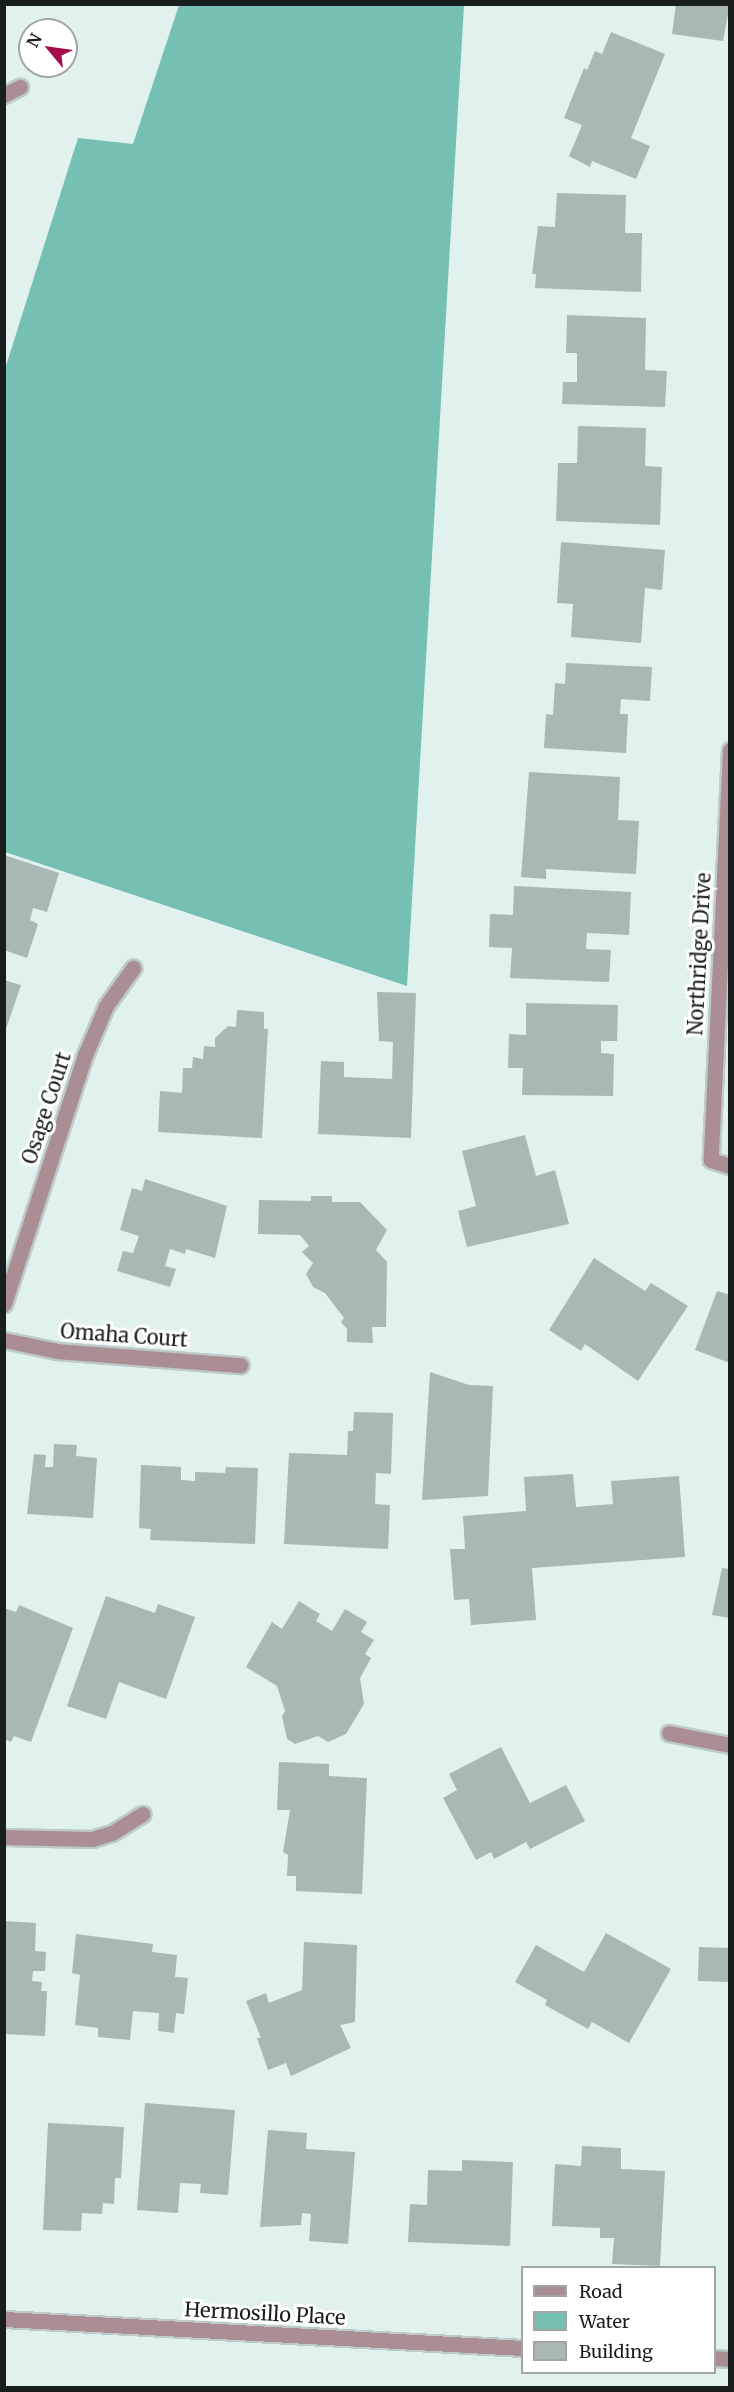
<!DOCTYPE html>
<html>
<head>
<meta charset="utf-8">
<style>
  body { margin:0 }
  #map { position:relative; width:734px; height:2392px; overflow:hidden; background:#e1f1ee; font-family:Merriweather,serif }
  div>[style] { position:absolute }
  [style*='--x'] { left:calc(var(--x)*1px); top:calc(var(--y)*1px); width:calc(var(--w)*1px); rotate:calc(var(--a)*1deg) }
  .water>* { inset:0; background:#75bfb3 }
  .building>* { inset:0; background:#a9b8b5; transform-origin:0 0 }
  .roads { filter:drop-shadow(2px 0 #bdcbc8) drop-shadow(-2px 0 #bdcbc8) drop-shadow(0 2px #bdcbc8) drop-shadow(0 -2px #bdcbc8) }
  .minor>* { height:15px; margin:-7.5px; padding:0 7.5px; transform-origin:7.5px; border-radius:7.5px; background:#aa8e93 }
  span { translate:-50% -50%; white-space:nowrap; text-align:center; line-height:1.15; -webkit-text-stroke:6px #fff; paint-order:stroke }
  .street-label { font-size:20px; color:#181e1d }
  .frame { position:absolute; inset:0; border:6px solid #181e1d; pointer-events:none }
  .legend { position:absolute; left:521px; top:2266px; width:195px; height:108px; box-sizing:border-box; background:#fff; border:2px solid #a3a5a5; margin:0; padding:8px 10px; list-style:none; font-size:18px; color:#181e1d }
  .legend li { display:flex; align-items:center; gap:12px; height:30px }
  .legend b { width:30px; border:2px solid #a3a5a5 }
  .north { position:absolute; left:18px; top:18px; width:60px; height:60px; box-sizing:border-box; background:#fff; border:2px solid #a3a5a5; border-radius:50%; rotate:299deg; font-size:16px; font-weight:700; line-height:24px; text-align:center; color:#181e1d }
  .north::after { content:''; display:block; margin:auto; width:21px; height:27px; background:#a30d4c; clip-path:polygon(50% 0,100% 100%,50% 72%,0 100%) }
</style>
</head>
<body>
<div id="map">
  <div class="water">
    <div style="clip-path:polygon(179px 5px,464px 5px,407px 986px,5px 852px,5px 369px,78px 138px,133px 144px)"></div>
  </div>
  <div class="building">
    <div style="clip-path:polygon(676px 4px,730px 4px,723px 41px,672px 34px)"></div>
    <div style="clip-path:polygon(611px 32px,665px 54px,631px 138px,650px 146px,636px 179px,592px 161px,590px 167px,569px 156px,582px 125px,564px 118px,584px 68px,587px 70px,595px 51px,602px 54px)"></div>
    <div style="clip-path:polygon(557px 193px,626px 195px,625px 233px,642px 233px,641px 292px,535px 288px,536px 274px,532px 274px,538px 226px,555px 227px)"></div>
    <div style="clip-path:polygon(567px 315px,646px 318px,645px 370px,667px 371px,665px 407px,562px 404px,563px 382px,577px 382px,577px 353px,566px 353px)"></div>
    <div style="clip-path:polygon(578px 426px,646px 428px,645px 466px,662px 467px,660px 525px,556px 521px,558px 463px,577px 463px)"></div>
    <div style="clip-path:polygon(561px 542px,665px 550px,662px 590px,645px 588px,641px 643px,571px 637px,573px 604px,557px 603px)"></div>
    <div style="clip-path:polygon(566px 663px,652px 667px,650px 701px,621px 699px,620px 714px,628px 714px,626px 753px,544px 748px,546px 714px,553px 715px,555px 683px,565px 684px)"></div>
    <div style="clip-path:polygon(529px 772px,620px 777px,618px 820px,639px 821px,636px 874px,546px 869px,546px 879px,521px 877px)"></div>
    <div style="clip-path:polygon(4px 855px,59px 873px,47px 912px,33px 908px,30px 920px,38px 924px,27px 958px,4px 950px)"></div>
    <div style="clip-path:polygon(514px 886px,631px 892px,629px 935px,587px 933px,586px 949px,611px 950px,609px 982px,510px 978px,512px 948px,489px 947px,490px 914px,513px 915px)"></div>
    <div style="clip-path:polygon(4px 980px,21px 985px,5px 1032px,4px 1032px)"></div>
    <div style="clip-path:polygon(377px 992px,416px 993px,411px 1138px,318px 1134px,321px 1061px,344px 1062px,344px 1077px,392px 1079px,393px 1042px,379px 1041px)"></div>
    <div style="clip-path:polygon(526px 1003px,618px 1005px,617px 1041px,601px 1041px,601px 1053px,614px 1054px,613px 1096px,522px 1095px,523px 1068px,508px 1068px,509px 1034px,526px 1035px)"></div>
    <div style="clip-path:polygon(237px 1010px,264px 1012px,264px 1029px,268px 1029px,262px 1138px,158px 1132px,160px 1091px,182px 1093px,183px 1068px,192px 1068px,193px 1057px,203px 1059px,204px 1046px,215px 1047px,215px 1038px,228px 1026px,236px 1027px)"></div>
    <div style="clip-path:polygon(525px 1135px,536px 1176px,555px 1170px,569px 1224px,467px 1247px,458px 1211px,476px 1206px,462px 1151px)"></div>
    <div style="clip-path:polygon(145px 1179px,227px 1206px,215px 1258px,186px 1249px,185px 1254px,170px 1249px,165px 1266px,176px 1269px,170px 1287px,117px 1271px,123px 1251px,133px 1253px,139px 1236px,120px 1230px,132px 1188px,142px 1191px)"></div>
    <div style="clip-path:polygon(311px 1196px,332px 1196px,332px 1202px,360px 1202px,387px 1230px,376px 1250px,387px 1262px,386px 1327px,372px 1327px,373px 1343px,347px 1342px,347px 1329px,341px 1322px,344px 1318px,325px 1293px,313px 1287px,306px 1274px,313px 1263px,302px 1252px,309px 1246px,300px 1235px,258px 1234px,259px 1200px,311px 1201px)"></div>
    <div style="clip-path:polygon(594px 1258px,645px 1291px,651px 1283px,688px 1306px,638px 1381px,585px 1344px,581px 1351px,549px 1330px)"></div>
    <div style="clip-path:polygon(717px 1291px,730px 1295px,730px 1363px,695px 1350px)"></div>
    <div style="clip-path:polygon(430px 1372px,469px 1385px,493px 1386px,488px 1496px,422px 1500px)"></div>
    <div style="clip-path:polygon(354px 1412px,393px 1413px,391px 1474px,376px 1473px,375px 1504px,390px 1505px,388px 1549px,284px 1544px,289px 1453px,347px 1455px,348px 1431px,353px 1431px)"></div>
    <div style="clip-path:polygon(54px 1444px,77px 1445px,76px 1456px,97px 1458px,93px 1518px,27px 1514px,34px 1454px,46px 1455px,45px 1467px,53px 1467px)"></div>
    <div style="clip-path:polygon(141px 1465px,181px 1467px,181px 1480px,195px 1481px,195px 1472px,225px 1473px,226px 1467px,258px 1468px,255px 1544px,150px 1540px,151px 1529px,139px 1528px)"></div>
    <div style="clip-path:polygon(573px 1474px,576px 1507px,613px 1504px,611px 1481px,679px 1476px,685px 1557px,532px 1568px,536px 1620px,471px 1625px,469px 1599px,454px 1600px,450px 1549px,465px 1549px,463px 1516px,526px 1511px,524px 1477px)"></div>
    <div style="clip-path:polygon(722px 1568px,730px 1569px,730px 1618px,712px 1615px)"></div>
    <div style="clip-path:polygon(106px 1596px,155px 1613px,158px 1604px,195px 1617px,166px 1699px,119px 1682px,106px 1719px,67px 1706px)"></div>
    <div style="clip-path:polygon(299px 1601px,320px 1614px,316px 1621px,332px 1631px,345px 1609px,367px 1622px,361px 1632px,374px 1640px,365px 1654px,371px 1658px,360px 1678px,364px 1704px,346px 1734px,328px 1742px,318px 1736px,295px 1744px,287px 1739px,282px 1716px,285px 1711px,277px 1686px,246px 1667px,272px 1622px,282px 1629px)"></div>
    <div style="clip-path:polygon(19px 1605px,73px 1628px,31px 1742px,14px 1736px,11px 1742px,4px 1739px,4px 1608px,16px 1612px)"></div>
    <div style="clip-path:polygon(501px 1747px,530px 1803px,566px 1785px,585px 1821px,530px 1849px,526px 1842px,494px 1859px,491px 1852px,476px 1860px,443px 1798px,457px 1790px,449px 1774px)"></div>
    <div style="clip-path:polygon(279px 1762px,329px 1764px,329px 1776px,367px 1778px,362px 1894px,296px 1891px,296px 1876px,287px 1876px,288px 1855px,283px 1852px,290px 1810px,277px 1810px)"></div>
    <div style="clip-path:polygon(4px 1921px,36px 1923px,35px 1951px,46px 1952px,45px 1971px,33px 1971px,32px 1981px,42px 1982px,41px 1991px,47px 1991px,45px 2036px,4px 2034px)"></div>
    <div style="clip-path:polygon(606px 1933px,671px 1969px,629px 2043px,592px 2022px,588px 2029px,545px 2005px,547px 2000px,515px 1982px,536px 1945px,584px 1972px)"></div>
    <div style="clip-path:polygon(76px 1934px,153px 1944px,152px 1952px,177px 1955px,175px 1977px,188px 1978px,184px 2014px,176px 2013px,174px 2033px,158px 2031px,159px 2013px,133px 2011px,130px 2040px,98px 2037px,98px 2028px,75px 2025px,80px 1975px,72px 1973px)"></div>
    <div style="clip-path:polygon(304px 1942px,357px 1945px,355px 2022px,340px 2025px,351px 2048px,291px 2076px,286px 2063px,268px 2070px,257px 2038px,261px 2038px,246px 2001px,266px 1993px,269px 2003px,302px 1990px)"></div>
    <div style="left:699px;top:1947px;width:31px;height:34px;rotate:2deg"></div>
    <div style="clip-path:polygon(145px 2103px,235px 2110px,228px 2195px,200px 2193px,201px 2184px,180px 2183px,178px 2213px,137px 2210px)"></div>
    <div style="clip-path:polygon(48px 2123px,124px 2127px,121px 2178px,115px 2178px,114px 2204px,103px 2203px,102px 2214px,82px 2213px,81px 2231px,43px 2230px)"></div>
    <div style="clip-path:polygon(268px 2130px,307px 2133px,306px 2149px,355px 2152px,348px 2244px,309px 2241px,311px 2214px,302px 2213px,301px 2225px,260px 2227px)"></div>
    <div style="clip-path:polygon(582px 2146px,621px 2148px,621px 2169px,665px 2171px,660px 2266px,612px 2264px,614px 2238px,600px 2238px,600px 2228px,552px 2226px,555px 2164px,581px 2166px)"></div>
    <div style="clip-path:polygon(462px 2160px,513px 2162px,510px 2246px,408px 2242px,410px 2204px,427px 2205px,428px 2170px,462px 2171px)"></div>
  </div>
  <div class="roads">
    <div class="minor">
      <div style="--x:4;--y:95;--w:18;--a:-27"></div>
      <div style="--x:730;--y:750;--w:410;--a:92.7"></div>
      <div style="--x:711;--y:1160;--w:20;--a:18"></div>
      <div style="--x:4;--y:1304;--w:262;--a:-72"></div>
      <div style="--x:85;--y:1055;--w:53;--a:-66.8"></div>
      <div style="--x:106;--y:1006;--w:47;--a:-54.6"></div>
      <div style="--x:4;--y:1340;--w:54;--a:11.7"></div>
      <div style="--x:57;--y:1351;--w:184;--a:4.4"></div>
      <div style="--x:669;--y:1733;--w:62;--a:11.1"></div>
      <div style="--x:4;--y:1837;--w:88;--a:1.3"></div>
      <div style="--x:92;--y:1839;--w:21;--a:-17"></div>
      <div style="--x:112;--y:1833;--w:36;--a:-32"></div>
      <div style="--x:4;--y:2319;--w:519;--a:3.2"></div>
      <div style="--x:714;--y:2358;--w:16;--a:4"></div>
    </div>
  </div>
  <div class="street-label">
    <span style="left:699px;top:954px;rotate:-87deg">Northridge Drive</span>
    <span style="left:46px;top:1108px;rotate:-72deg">Osage Court</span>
    <span style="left:124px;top:1335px;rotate:4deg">Omaha Court</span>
    <span style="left:265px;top:2313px;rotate:3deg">Hermosillo Place</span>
  </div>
  <div class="frame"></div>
  <ul class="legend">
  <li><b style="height:8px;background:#aa8e93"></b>Road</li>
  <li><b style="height:16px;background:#75bfb3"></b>Water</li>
  <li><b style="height:16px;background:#a9b8b5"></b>Building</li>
  </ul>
  <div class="north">N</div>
</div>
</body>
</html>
